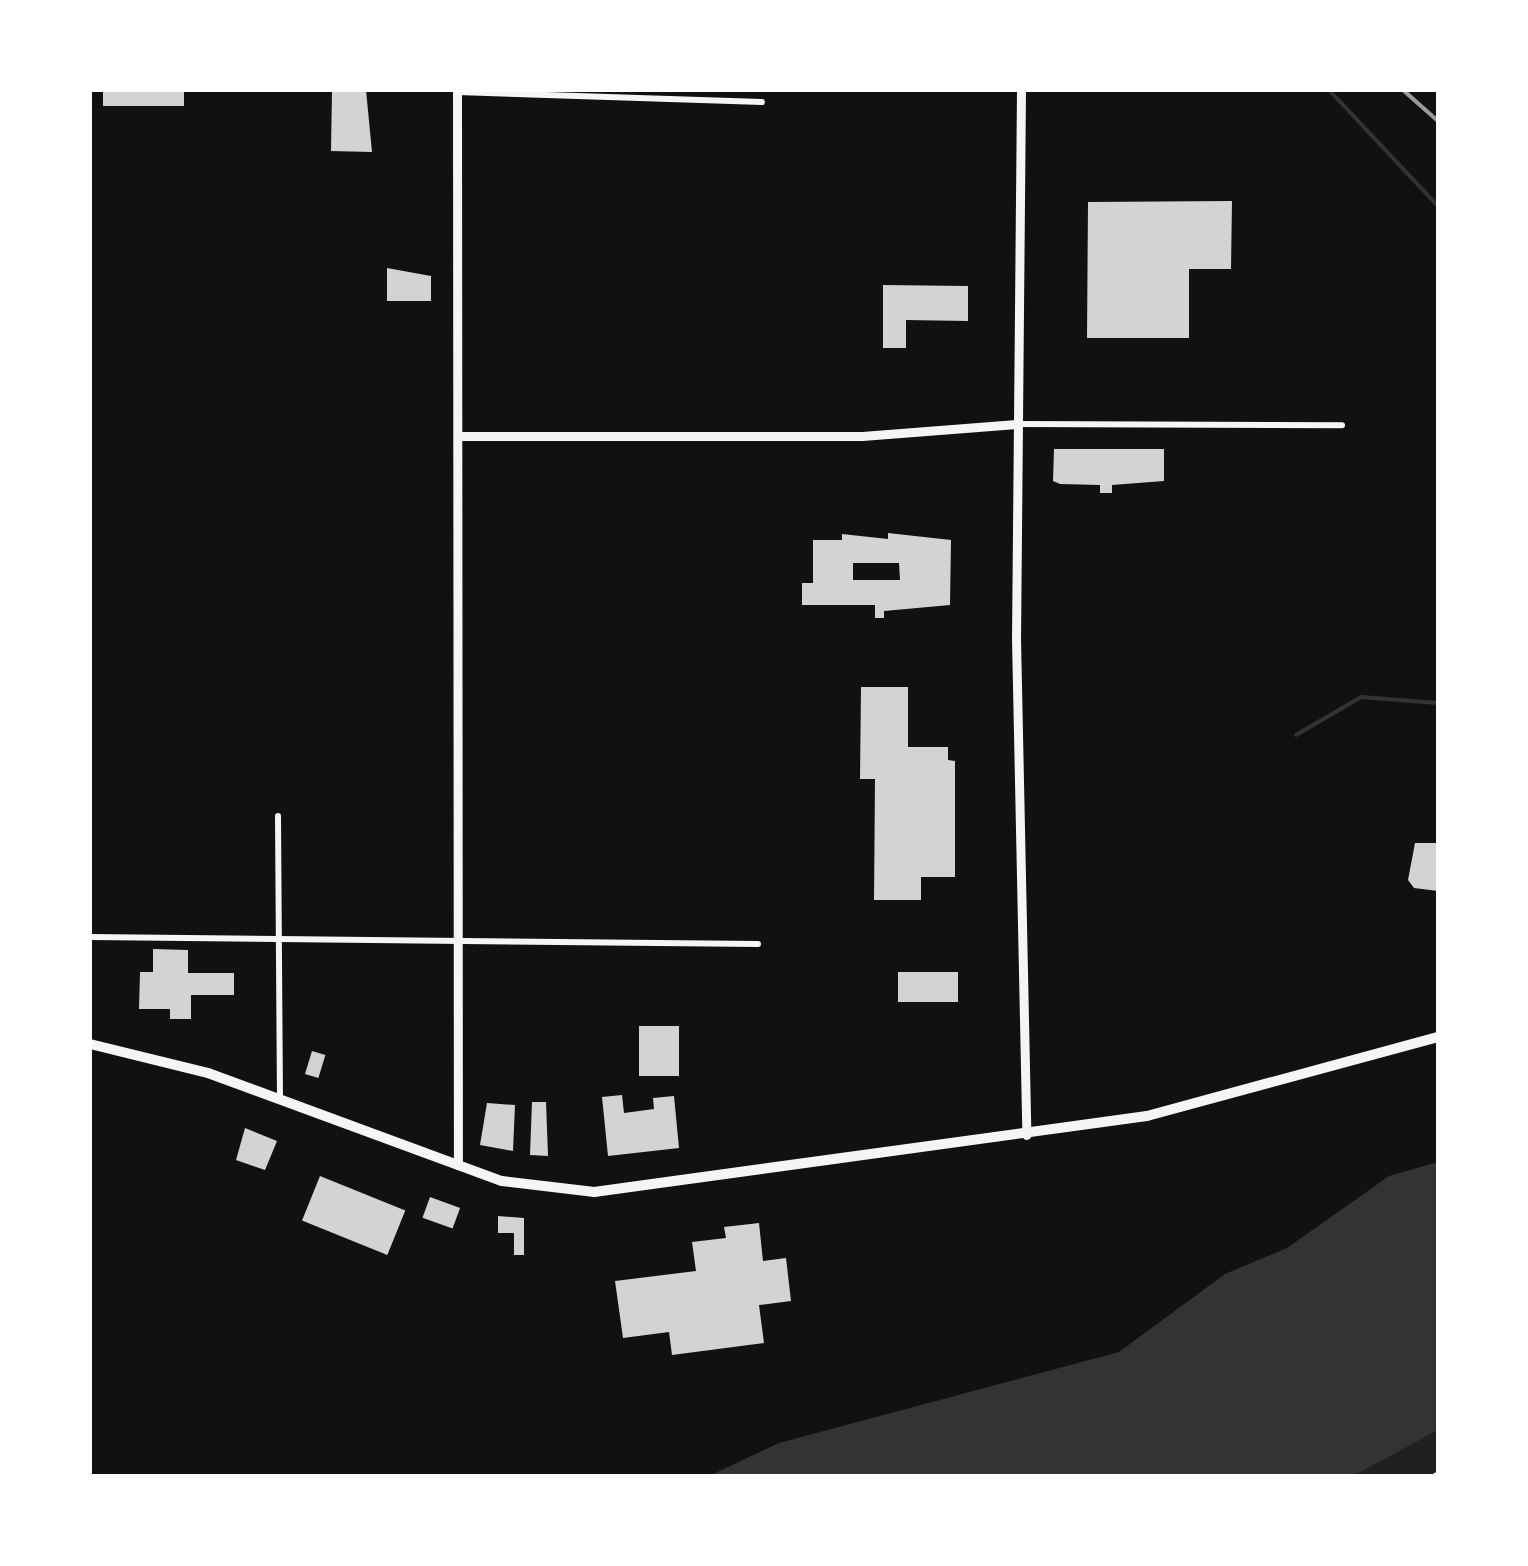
<!DOCTYPE html>
<html>
<head>
<meta charset="utf-8">
<style>
  body { margin:0 }
  #map { position:relative; width:1528px; height:1566px; overflow:hidden; background:#111; font-family:"Times New Roman",serif }
  div>[style] { position:absolute }
  [style*='--x'] { left:calc(var(--x)*1px); top:calc(var(--y)*1px); width:calc(var(--w)*1px); rotate:calc(var(--a)*1deg) }
  .green>* { inset:0; background:#202020 }
  .water>* { inset:0; background:#333 }
  .stream>* { height:4px; margin:-2px; padding:0 2px; transform-origin:2px; border-radius:2px; background:#333 }
  .building>* { inset:0; background:#d3d3d3; transform-origin:0 0 }
  .path>* { height:2.5px; margin:-1.25px; padding:0 1.25px; transform-origin:1.25px; border-radius:1.25px; background:#f5f5f5 }
  .minor>* { height:6px; margin:-3px; padding:0 3px; transform-origin:3px; border-radius:3px; background:#f5f5f5 }
  .tertiary>* { height:9px; margin:-4.5px; padding:0 4.5px; transform-origin:4.5px; border-radius:4.5px; background:#f5f5f5 }
  .secondary>* { height:9px; margin:-4.5px; padding:0 4.5px; transform-origin:4.5px; border-radius:4.5px; background:#f5f5f5 }
  .primary>* { height:10px; margin:-5px; padding:0 5px; transform-origin:5px; border-radius:5px; background:#f5f5f5 }
  .rail>* { height:4px; margin:-2px; padding:0 2px; transform-origin:2px; border-radius:2px; background:#9a9a9a }
  span { translate:-50% -50%; white-space:nowrap; text-align:center; line-height:1.15; -webkit-text-stroke:10px #fff; paint-order:stroke }
  .frame { position:absolute; inset:0; border:92px solid #fff; pointer-events:none }
</style>
</head>
<body>
<div id="map">
  <div class="green">
    <div style="clip-path:polygon(1438px 1430px,1438px 1476px,1353px 1476px,1374px 1463px)"></div>
  </div>
  <div class="water">
    <div style="clip-path:polygon(1438px 1162px,1438px 1430px,1353px 1476px,709px 1476px,779px 1443px,1119px 1352px,1225px 1274px,1287px 1248px,1389px 1176px)"></div>
  </div>
  <div class="stream">
    <div style="--x:1329;--y:90;--w:159;--a:46.8"></div>
    <div style="--x:1296;--y:735;--w:75;--a:-30.3"></div>
    <div style="--x:1361;--y:697;--w:77;--a:4.5"></div>
  </div>
  <div class="building">
    <div style="left:103px;top:90px;width:81px;height:16px"></div>
    <div style="clip-path:polygon(332px 90px,366px 90px,372px 152px,331px 151px)"></div>
    <div style="clip-path:polygon(1232px 201px,1231px 269px,1189px 269px,1189px 338px,1087px 338px,1088px 202px)"></div>
    <div style="clip-path:polygon(387px 268px,431px 276px,431px 301px,387px 301px)"></div>
    <div style="clip-path:polygon(883px 285px,968px 286px,968px 321px,906px 320px,906px 348px,883px 348px)"></div>
    <div style="clip-path:polygon(1054px 449px,1164px 449px,1164px 481px,1112px 485px,1112px 493px,1100px 493px,1100px 485px,1060px 484px,1053px 481px)"></div>
    <div style="clip-path:polygon(evenodd,888px 533px,951px 540px,950px 605px,884px 611px,884px 618px,875px 618px,875px 605px,802px 605px,802px 583px,813px 583px,813px 540px,842px 540px,842px 534px,888px 539px,888px 533px,853px 563px,899px 563px,900px 580px,853px 580px,853px 563px)"></div>
    <div style="clip-path:polygon(861px 687px,908px 687px,908px 747px,948px 747px,948px 760px,955px 761px,955px 877px,921px 877px,921px 900px,874px 900px,875px 779px,860px 779px)"></div>
    <div style="clip-path:polygon(1415px 843px,1438px 843px,1438px 891px,1414px 888px,1408px 880px)"></div>
    <div style="clip-path:polygon(153px 949px,188px 950px,188px 973px,234px 973px,234px 995px,191px 995px,191px 1019px,170px 1019px,170px 1009px,139px 1009px,140px 972px,153px 972px)"></div>
    <div style="left:898px;top:972px;width:60px;height:30px"></div>
    <div style="left:639px;top:1026px;width:40px;height:50px"></div>
    <div style="left:312px;top:1051px;width:14px;height:24px;rotate:17deg"></div>
    <div style="clip-path:polygon(622px 1095px,624px 1113px,654px 1109px,653px 1098px,674px 1096px,679px 1148px,608px 1156px,602px 1097px)"></div>
    <div style="clip-path:polygon(532px 1102px,546px 1102px,548px 1156px,530px 1155px)"></div>
    <div style="clip-path:polygon(487px 1103px,515px 1105px,513px 1151px,480px 1145px)"></div>
    <div style="clip-path:polygon(245px 1128px,277px 1141px,265px 1170px,236px 1160px)"></div>
    <div style="left:320px;top:1176px;width:92px;height:48px;rotate:22deg"></div>
    <div style="left:430px;top:1197px;width:32px;height:22px;rotate:20deg"></div>
    <div style="clip-path:polygon(498px 1216px,524px 1218px,524px 1255px,514px 1255px,514px 1233px,498px 1233px)"></div>
    <div style="clip-path:polygon(759px 1223px,763px 1261px,786px 1258px,791px 1301px,759px 1305px,764px 1343px,672px 1355px,669px 1332px,623px 1338px,615px 1281px,696px 1271px,692px 1242px,726px 1238px,724px 1227px)"></div>
  </div>
  <div class="path">
    <div style="--x:1431;--y:1476;--w:8;--a:-30"></div>
  </div>
  <div class="minor">
    <div style="--x:457;--y:92;--w:305;--a:1.9"></div>
    <div style="--x:1018;--y:424;--w:324;--a:0.2"></div>
    <div style="--x:278;--y:816;--w:283;--a:89.6"></div>
    <div style="--x:90;--y:937;--w:668;--a:0.6"></div>
  </div>
  <div class="tertiary">
    <div style="--x:457;--y:90;--w:1075;--a:89.95"></div>
    <div style="--x:459;--y:436;--w:403;--a:0"></div>
    <div style="--x:862;--y:436;--w:155;--a:-4.4"></div>
  </div>
  <div class="secondary">
    <div style="--x:1021;--y:90;--w:548;--a:90.52"></div>
    <div style="--x:1016;--y:638;--w:497;--a:88.8"></div>
  </div>
  <div class="primary">
    <div style="--x:90;--y:1044;--w:122;--a:13.8"></div>
    <div style="--x:208;--y:1073;--w:313;--a:20.2"></div>
    <div style="--x:502;--y:1181;--w:93;--a:6.8"></div>
    <div style="--x:594;--y:1192;--w:558;--a:-7.83"></div>
    <div style="--x:1147;--y:1116;--w:302;--a:-15.2"></div>
  </div>
  <div class="rail">
    <div style="--x:1403;--y:90;--w:47;--a:41.5"></div>
  </div>
  <div class="frame"></div>
</div>
</body>
</html>
